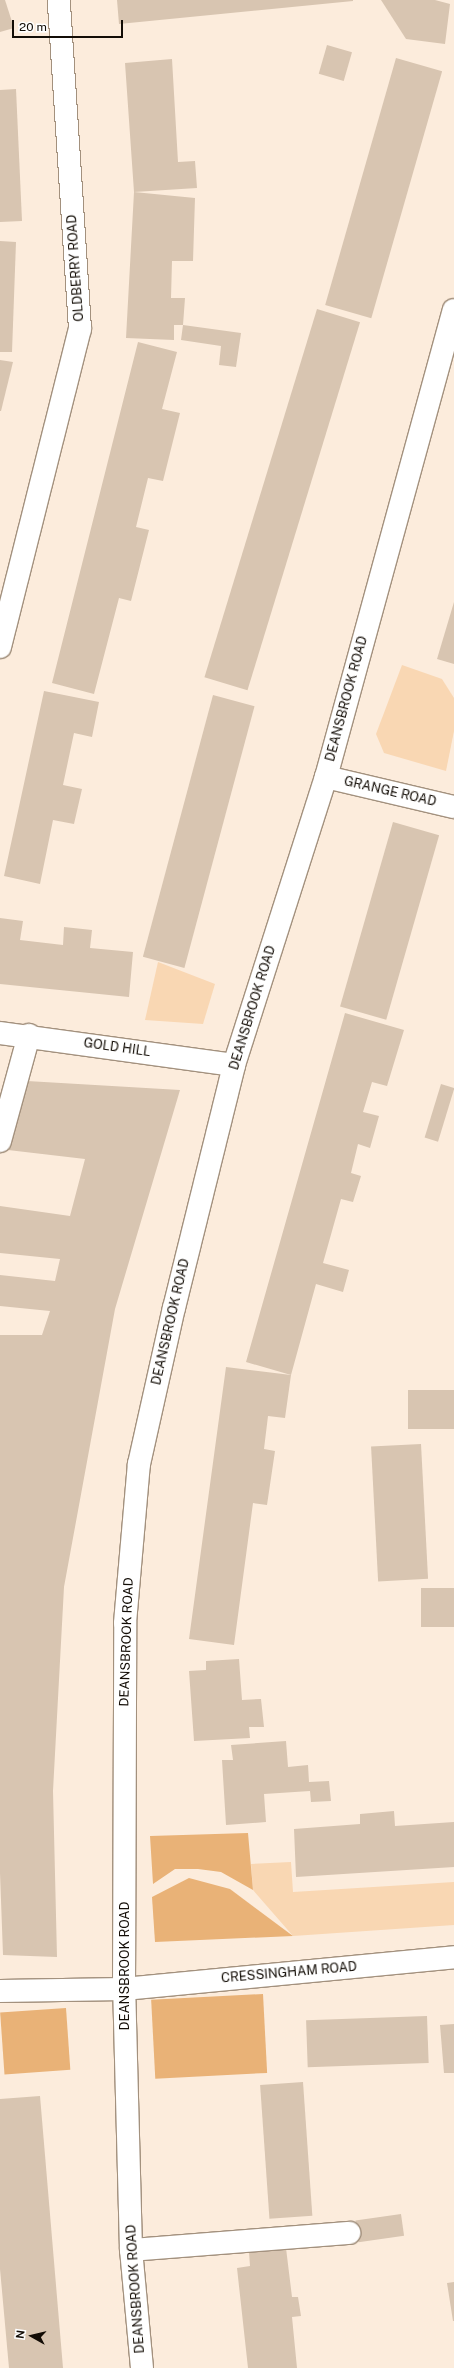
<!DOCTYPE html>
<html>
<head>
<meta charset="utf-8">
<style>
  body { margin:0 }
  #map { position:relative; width:454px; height:2368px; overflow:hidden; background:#fcecdc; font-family:"Public Sans",sans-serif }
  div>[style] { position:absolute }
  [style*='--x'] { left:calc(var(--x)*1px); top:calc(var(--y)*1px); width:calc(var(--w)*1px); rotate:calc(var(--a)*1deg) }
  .green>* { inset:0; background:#f9d7b3 }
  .forest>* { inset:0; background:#e9b277; transform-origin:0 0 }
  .building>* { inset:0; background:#d8c5b1; transform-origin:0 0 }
  .roads { filter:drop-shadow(1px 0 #a3917e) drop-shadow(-1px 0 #a3917e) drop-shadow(0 1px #a3917e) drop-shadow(0 -1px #a3917e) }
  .minor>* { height:22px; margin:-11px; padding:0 11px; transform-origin:11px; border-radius:11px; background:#fff }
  span { translate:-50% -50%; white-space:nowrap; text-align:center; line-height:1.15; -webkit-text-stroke:3px #fff; paint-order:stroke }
  .street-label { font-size:13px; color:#130d06 }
  .north { position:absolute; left:12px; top:2316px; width:40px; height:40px; -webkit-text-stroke:3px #fff; paint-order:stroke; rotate:278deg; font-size:11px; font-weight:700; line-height:16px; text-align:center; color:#130d06 }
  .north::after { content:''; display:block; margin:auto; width:14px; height:18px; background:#130d06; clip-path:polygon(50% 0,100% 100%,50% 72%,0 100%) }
  .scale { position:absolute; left:12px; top:20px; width:111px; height:18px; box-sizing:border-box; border:2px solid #130d06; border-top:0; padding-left:5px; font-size:12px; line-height:14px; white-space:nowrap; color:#130d06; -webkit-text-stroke:3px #fff; paint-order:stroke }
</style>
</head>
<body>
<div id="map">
  <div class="green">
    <div style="clip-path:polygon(402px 665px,442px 679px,454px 698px,454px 731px,446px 771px,384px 753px,376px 734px)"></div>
    <div style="clip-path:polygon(158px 962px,215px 984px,203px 1024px,145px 1020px)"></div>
    <div style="clip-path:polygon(291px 1862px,293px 1892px,454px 1882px,454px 1925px,293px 1936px,253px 1890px,251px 1864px)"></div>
  </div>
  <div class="forest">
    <div style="clip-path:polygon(248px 1833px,253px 1890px,221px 1872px,198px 1869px,175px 1869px,153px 1884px,150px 1836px)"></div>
    <div style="clip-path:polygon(189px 1878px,230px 1889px,293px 1936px,155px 1942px,152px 1897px)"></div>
    <div style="left:263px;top:1994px;width:79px;height:112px;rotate:87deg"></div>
    <div style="left:66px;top:2008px;width:62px;height:66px;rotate:86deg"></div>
  </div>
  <div class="building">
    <div style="clip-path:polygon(0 0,5px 0,14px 28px,0 32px)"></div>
    <div style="clip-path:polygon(117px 0,353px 0,353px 1px,119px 24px)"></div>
    <div style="clip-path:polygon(381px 0,435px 0,450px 4px,445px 44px,406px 39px)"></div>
    <div style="left:327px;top:45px;width:26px;height:30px;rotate:16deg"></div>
    <div style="left:396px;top:58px;width:48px;height:257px;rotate:16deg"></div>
    <div style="clip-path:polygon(172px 59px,178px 162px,195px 161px,197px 188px,134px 192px,125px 63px)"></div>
    <div style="clip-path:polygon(16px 89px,22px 221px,0 222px,0 90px)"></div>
    <div style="clip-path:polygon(134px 192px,195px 198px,193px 261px,172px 261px,171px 298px,185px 298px,183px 325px,174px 325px,174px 340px,126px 338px)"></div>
    <div style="clip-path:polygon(0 241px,16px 242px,12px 352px,0 352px)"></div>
    <div style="left:317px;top:309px;width:45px;height:385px;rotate:17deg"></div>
    <div style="clip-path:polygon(183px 325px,241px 333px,236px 367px,219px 365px,221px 346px,181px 340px)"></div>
    <div style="clip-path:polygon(138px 342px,177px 352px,162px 409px,180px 413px,163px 481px,148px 478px,136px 527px,149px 530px,131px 601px,119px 598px,94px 694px,52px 683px)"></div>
    <div style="clip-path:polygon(0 360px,13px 362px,1px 411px,0 411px)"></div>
    <div style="clip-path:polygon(454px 602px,454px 664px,437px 659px)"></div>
    <div style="clip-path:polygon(44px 691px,99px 702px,92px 737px,74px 733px,63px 785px,82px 789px,74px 824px,53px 820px,40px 884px,4px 876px)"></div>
    <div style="left:213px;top:695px;width:43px;height:271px;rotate:15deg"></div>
    <div style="left:393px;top:822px;width:48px;height:192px;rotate:16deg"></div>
    <div style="clip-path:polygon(0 918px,23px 921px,20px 940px,63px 945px,64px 927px,92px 930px,90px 948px,133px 952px,129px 997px,0 984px)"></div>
    <div style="clip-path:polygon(345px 1013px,404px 1030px,387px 1086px,372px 1082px,363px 1112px,379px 1116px,370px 1148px,358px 1144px,351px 1173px,361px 1176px,353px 1202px,341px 1199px,323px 1263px,349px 1270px,343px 1292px,316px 1284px,291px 1375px,246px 1362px)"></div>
    <div style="clip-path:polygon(27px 1081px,180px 1090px,115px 1309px,64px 1587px,53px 1791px,57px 1957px,3px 1955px,0 1873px,0 1335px,42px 1335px,50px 1311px,0 1306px,0 1275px,55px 1281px,60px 1259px,0 1253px,0 1206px,70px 1216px,85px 1159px,8px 1150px)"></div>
    <div style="left:441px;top:1084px;width:14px;height:56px;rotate:17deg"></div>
    <div style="clip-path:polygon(226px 1367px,291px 1375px,285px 1418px,268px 1416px,264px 1449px,275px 1451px,267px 1505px,253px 1503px,234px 1645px,189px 1639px)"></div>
    <div style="left:454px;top:1390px;width:39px;height:46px;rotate:90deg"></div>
    <div style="left:421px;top:1444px;width:135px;height:50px;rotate:87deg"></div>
    <div style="left:454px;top:1588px;width:39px;height:33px;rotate:90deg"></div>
    <div style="clip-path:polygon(239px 1659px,242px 1700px,261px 1699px,264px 1727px,249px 1727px,250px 1738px,194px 1741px,189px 1671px,206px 1670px,206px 1661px)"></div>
    <div style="clip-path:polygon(286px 1741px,288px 1767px,308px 1765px,309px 1782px,329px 1781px,331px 1801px,311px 1802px,310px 1791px,264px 1794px,266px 1822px,226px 1825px,222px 1760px,233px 1760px,231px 1745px)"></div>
    <div style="clip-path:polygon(394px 1811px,395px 1826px,454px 1822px,454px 1867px,296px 1877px,294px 1829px,360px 1824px,360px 1814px)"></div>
    <div style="left:427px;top:2016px;width:47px;height:121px;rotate:88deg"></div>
    <div style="clip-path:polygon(454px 2024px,454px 2073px,444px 2073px,440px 2025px)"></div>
    <div style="left:303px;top:2082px;width:134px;height:43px;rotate:86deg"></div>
    <div style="clip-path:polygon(40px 2096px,63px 2368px,9px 2368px,0 2269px,0 2099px)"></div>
    <div style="left:401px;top:2214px;width:22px;height:46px;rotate:82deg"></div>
    <div style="clip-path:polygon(286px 2248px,292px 2297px,298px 2297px,301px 2316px,292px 2317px,297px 2368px,248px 2368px,237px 2268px,250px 2266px,249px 2252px)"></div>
    <div style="clip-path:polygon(454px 2282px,454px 2321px,453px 2321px,447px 2283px)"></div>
  </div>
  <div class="roads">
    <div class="minor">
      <div style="--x:0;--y:647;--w:328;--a:-75.9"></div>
      <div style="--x:80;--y:329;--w:330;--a:-93.7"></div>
      <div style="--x:326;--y:777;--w:131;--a:13.2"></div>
      <div style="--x:0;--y:1033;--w:236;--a:7.8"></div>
      <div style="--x:0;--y:1141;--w:110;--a:-74.7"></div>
      <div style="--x:0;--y:1991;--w:124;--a:-0.9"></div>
      <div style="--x:124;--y:1989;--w:332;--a:-5.5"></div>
      <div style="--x:131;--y:2250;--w:219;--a:-4.5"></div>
      <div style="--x:142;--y:2368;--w:119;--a:-95.3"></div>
      <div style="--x:131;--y:2250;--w:261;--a:-91.5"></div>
      <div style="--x:124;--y:1989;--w:366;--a:-89.8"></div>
      <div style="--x:125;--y:1623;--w:160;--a:-85"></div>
      <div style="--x:139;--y:1464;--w:160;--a:-77.4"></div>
      <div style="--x:174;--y:1308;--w:250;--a:-76.1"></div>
      <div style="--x:234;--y:1065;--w:302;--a:-72.3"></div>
      <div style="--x:326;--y:777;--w:484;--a:-74.7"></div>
    </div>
  </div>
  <div class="street-label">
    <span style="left:76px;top:268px;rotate:-94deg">OLDBERRY ROAD</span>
    <span style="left:347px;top:699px;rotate:-75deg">DEANSBROOK ROAD</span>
    <span style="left:390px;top:792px;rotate:13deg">GRANGE ROAD</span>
    <span style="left:253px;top:1008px;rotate:-73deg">DEANSBROOK ROAD</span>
    <span style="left:117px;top:1048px;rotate:8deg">GOLD HILL</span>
    <span style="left:171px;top:1322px;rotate:-77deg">DEANSBROOK ROAD</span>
    <span style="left:127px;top:1642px;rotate:-88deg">DEANSBROOK ROAD</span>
    <span style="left:125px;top:1966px;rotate:-90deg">DEANSBROOK ROAD</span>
    <span style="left:289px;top:1973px;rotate:-5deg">CRESSINGHAM ROAD</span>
    <span style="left:136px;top:2289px;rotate:-94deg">DEANSBROOK ROAD</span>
  </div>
  <div class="north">N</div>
  <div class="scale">20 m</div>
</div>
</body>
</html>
